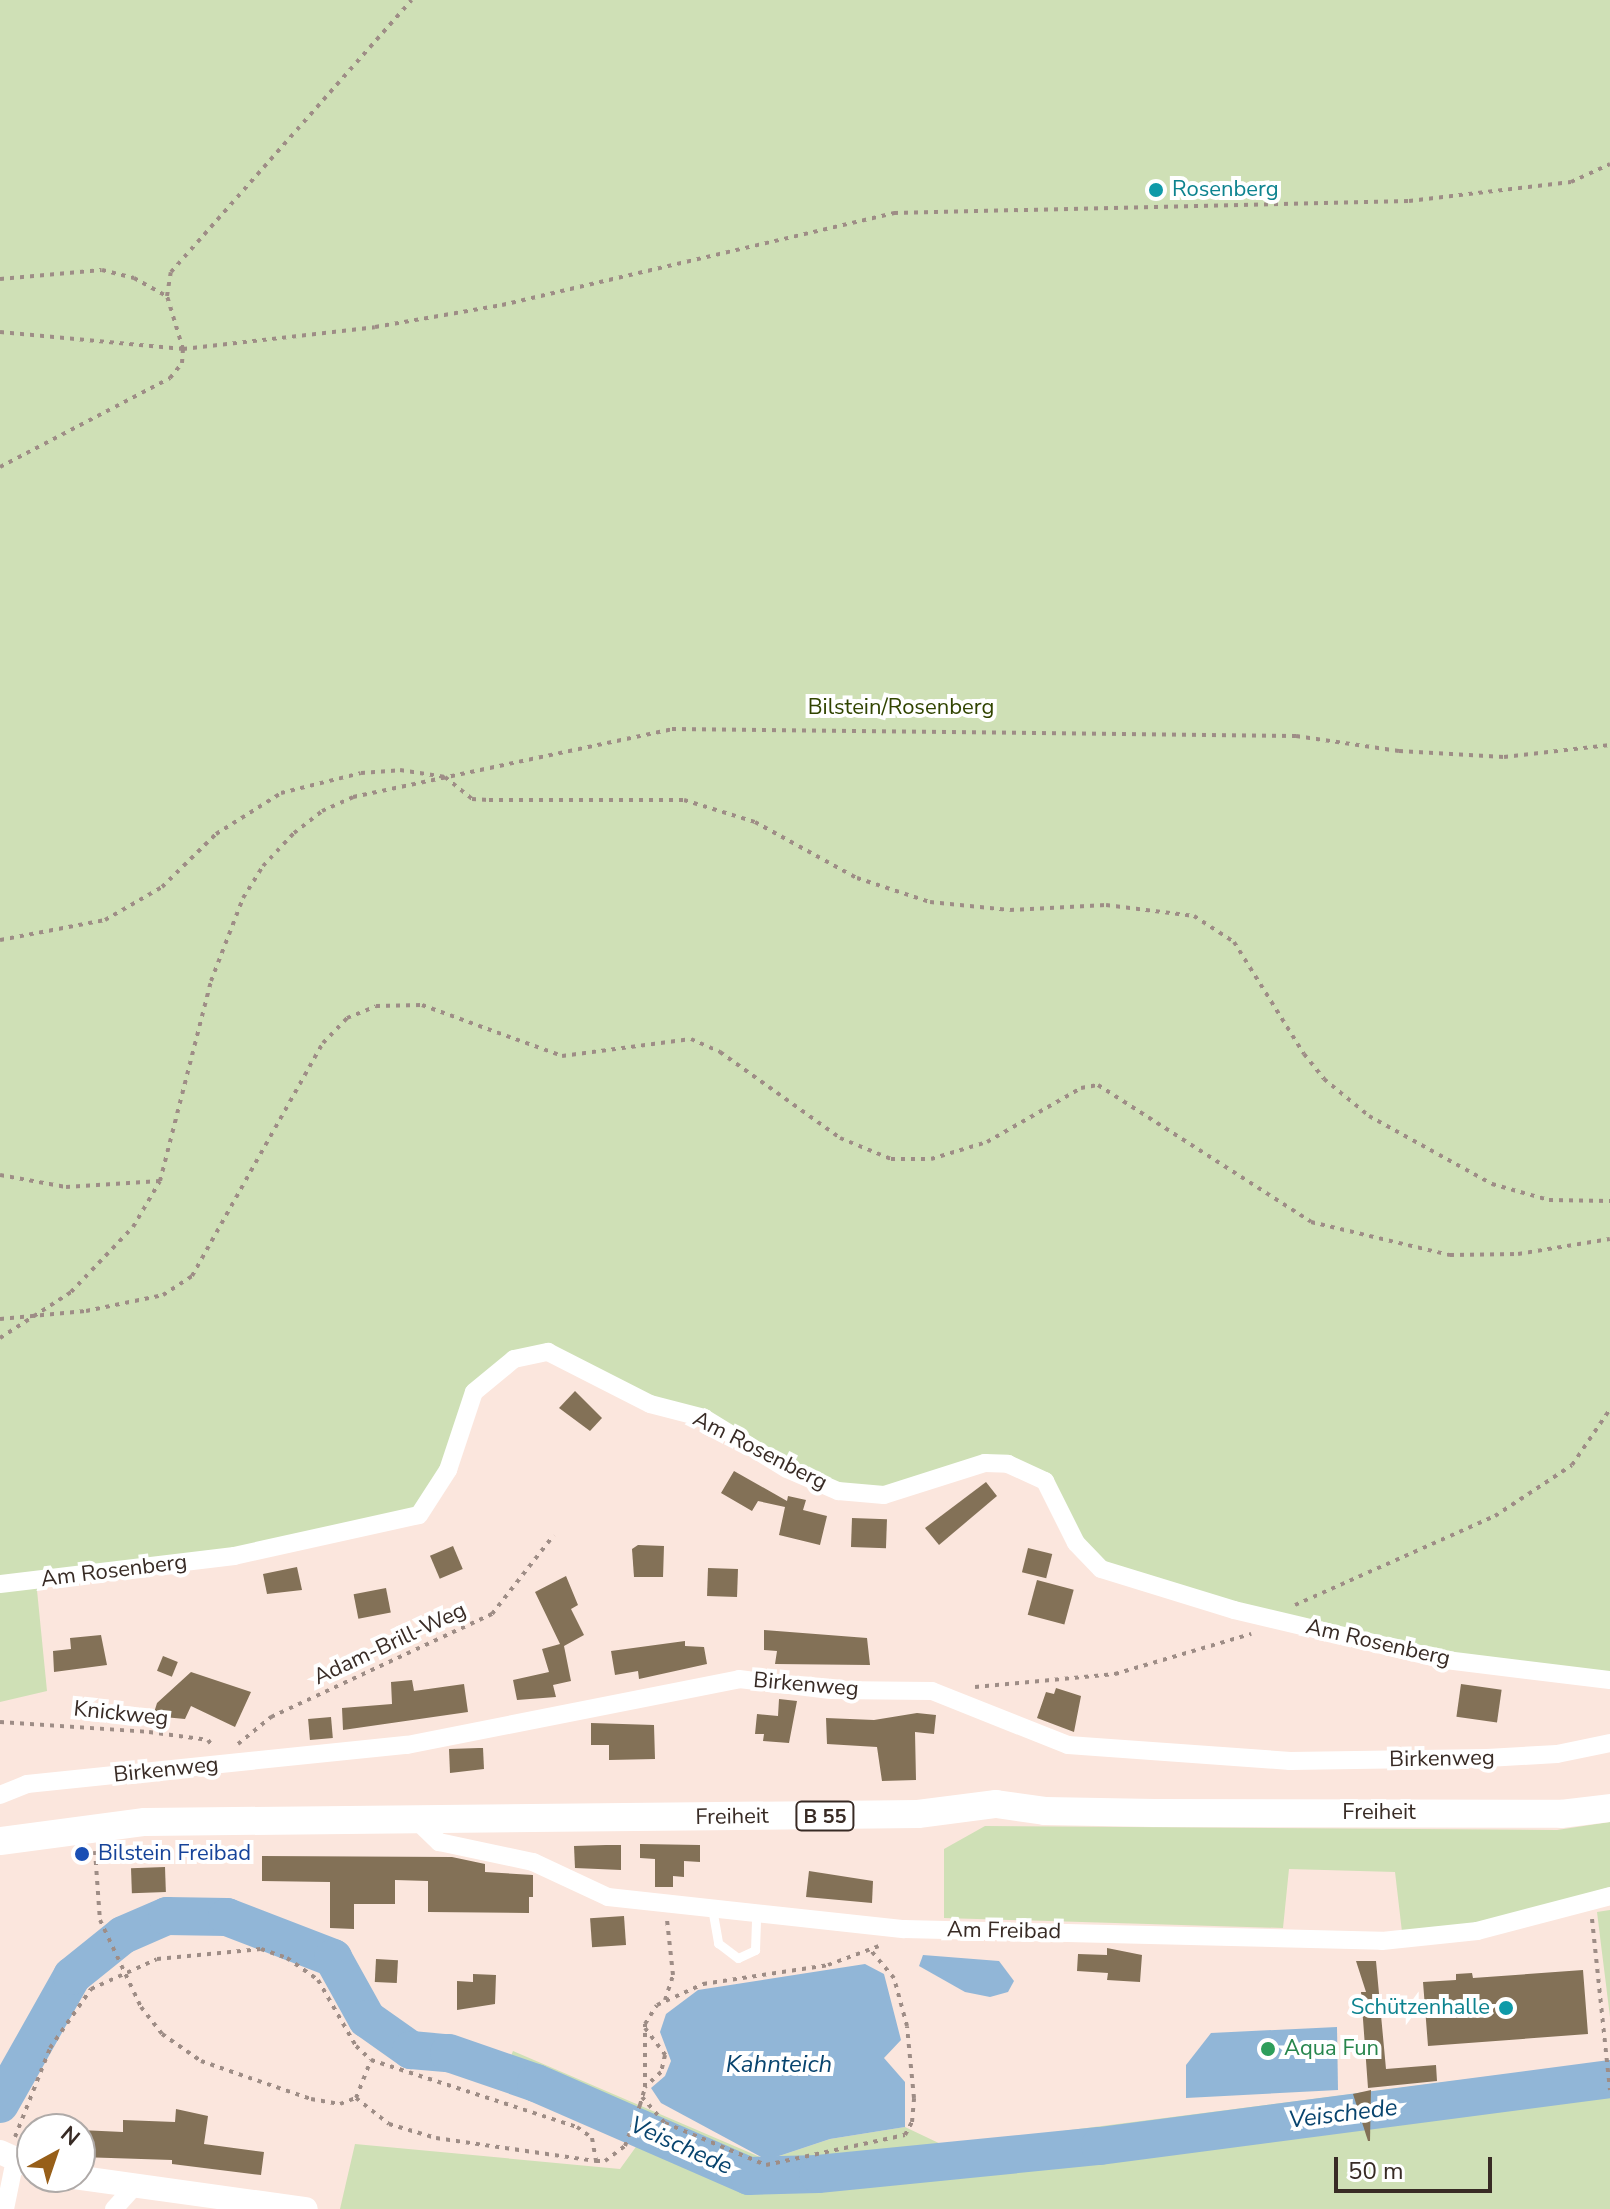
<!DOCTYPE html>
<html>
<head>
<meta charset="utf-8">
<style>
  body { margin:0 }
  #map { position:relative; width:1610px; height:2209px; overflow:hidden; background:#fbe6dd; font-family:"Nunito Sans",sans-serif }
  div>[style] { position:absolute }
  [style*='--x'] { left:calc(var(--x)*1px); top:calc(var(--y)*1px); width:calc(var(--w)*1px); rotate:calc(var(--a)*1deg) }
  .green>* { inset:0; background:#cfe0b6 }
  .water>* { inset:0; background:#91b6d7 }
  .river>* { height:38px; margin:-19px; padding:0 19px; transform-origin:19px; border-radius:19px; background:#91b6d7 }
  .building>* { inset:0; background:#837157; transform-origin:0 0 }
  .path>* { height:4px; margin-top:-2px; transform-origin:0; background:repeating-linear-gradient(90deg,#9e8d86 0 4px,transparent 0 10px) }
  .service>* { height:9px; margin:-4.5px; padding:0 4.5px; transform-origin:4.5px; border-radius:4.5px; background:#fff }
  .minor>* { height:18px; margin:-9px; padding:0 9px; transform-origin:9px; border-radius:9px; background:#fff }
  .secondary>* { height:24px; margin:-12px; padding:0 12px; transform-origin:12px; border-radius:12px; background:#fff }
  .primary>* { height:28px; margin:-14px; padding:0 14px; transform-origin:14px; border-radius:14px; background:#fff }
  .dots>* { width:22px; height:22px; translate:-50% -50%; box-sizing:border-box; border:4px solid #fff; border-radius:50% }
  span { translate:-50% -50%; white-space:nowrap; text-align:center; line-height:1.15; -webkit-text-stroke:8px #fff; paint-order:stroke }
  .shield-label span { padding:2px 6px; background:#fff; border:2px solid; border-radius:6px; -webkit-text-stroke-width:0 }
  .shield-label { font-size:20px; color:#382b25; font-weight:700 }
  .culture-label { font-size:22px; color:#0d838f }
  .left { translate:0 -50%; text-align:left }
  .right { translate:-100% -50%; text-align:right }
  .park-label { font-size:22px; color:#314400 }
  .street-label { font-size:22px; color:#382b25 }
  .transit-label { font-size:22px; color:#164399 }
  .leisure-label { font-size:22px; color:#27864d }
  .water-label { font-size:24px; color:#08446e; font-style:italic }
  .north { position:absolute; left:16px; top:2113px; width:80px; height:80px; box-sizing:border-box; background:#fff; border:2px solid #afaaa8; border-radius:50%; rotate:40deg; font-size:22px; font-weight:700; line-height:32px; text-align:center; color:#382b25 }
  .north::after { content:''; display:block; margin:auto; width:28px; height:36px; background:#975f19; clip-path:polygon(50% 0,100% 100%,50% 72%,0 100%) }
  .scale { position:absolute; left:1334px; top:2157px; width:158px; height:36px; box-sizing:border-box; border:4px solid #382b25; border-top:0; padding-left:10px; font-size:24px; line-height:28px; white-space:nowrap; color:#382b25; -webkit-text-stroke:6px #fff; paint-order:stroke }
</style>
</head>
<body>
<div id="map">
  <div class="green">
    <div style="clip-path:polygon(0 0,1610px 0,1610px 1680px,1446px 1660px,1101px 1569px,1045px 1481px,1008px 1464px,922px 1486px,838px 1491px,704px 1418px,548px 1352px,514px 1359px,474px 1392px,419px 1515px,234px 1556px,36px 1580px,47px 1691px,0 1702px)"></div>
    <div style="clip-path:polygon(1610px 1822px,1610px 1887px,1497px 1920px,1402px 1932px,1395px 1872px,1289px 1869px,1283px 1928px,944px 1918px,944px 1849px,985px 1826px,1557px 1830px)"></div>
    <div style="clip-path:polygon(1610px 1910px,1610px 2017px,1597px 1912px)"></div>
    <div style="clip-path:polygon(513px 2051px,767px 2160px,830px 2139px,905px 2127px,945px 2146px,1610px 2061px,1610px 2209px,340px 2209px,355px 2144px,620px 2169px,638px 2144px,498px 2088px)"></div>
  </div>
  <div class="water">
    <div style="clip-path:polygon(923px 1955px,999px 1961px,1014px 1981px,1008px 1992px,990px 1997px,965px 1992px,919px 1966px)"></div>
    <div style="clip-path:polygon(865px 1964px,884px 1974px,901px 2040px,884px 2058px,905px 2082px,905px 2127px,830px 2139px,767px 2160px,661px 2103px,651px 2088px,665px 2076px,671px 2061px,660px 2032px,666px 2014px,698px 1990px)"></div>
    <div style="clip-path:polygon(1337px 2027px,1338px 2090px,1186px 2098px,1186px 2065px,1211px 2033px)"></div>
  </div>
  <div class="river">
    <div style="--x:0;--y:2104;--w:147;--a:-60.6"></div>
    <div style="--x:72;--y:1976;--w:65;--a:-38.8"></div>
    <div style="--x:123;--y:1935;--w:48;--a:-23.4"></div>
    <div style="--x:167;--y:1916;--w:60;--a:1"></div>
    <div style="--x:227;--y:1917;--w:114;--a:21.1"></div>
    <div style="--x:333;--y:1958;--w:70;--a:60.9"></div>
    <div style="--x:367;--y:2019;--w:54;--a:35.2"></div>
    <div style="--x:411;--y:2050;--w:38;--a:5"></div>
    <div style="--x:449;--y:2053;--w:92;--a:19"></div>
    <div style="--x:536;--y:2083;--w:232;--a:23.6"></div>
    <div style="--x:749;--y:2176;--w:69;--a:-1.7"></div>
    <div style="--x:818;--y:2174;--w:283;--a:-5.7"></div>
    <div style="--x:1100;--y:2146;--w:514;--a:-7.48"></div>
  </div>
  <div class="building">
    <div style="clip-path:polygon(575px 1391px,602px 1418px,590px 1431px,559px 1408px)"></div>
    <div style="clip-path:polygon(734px 1471px,787px 1501px,788px 1496px,806px 1500px,803px 1510px,827px 1516px,820px 1545px,779px 1535px,785px 1507px,758px 1501px,752px 1511px,721px 1493px)"></div>
    <div style="clip-path:polygon(986px 1482px,997px 1496px,939px 1545px,925px 1528px)"></div>
    <div style="left:852px;top:1518px;width:35px;height:29px;rotate:2deg"></div>
    <div style="clip-path:polygon(638px 1545px,664px 1546px,663px 1577px,634px 1577px,632px 1549px)"></div>
    <div style="left:453px;top:1546px;width:25px;height:25px;rotate:67deg"></div>
    <div style="left:1028px;top:1548px;width:25px;height:25px;rotate:14deg"></div>
    <div style="clip-path:polygon(297px 1567px,302px 1590px,267px 1594px,263px 1574px)"></div>
    <div style="left:738px;top:1569px;width:28px;height:30px;rotate:92deg"></div>
    <div style="clip-path:polygon(566px 1576px,578px 1605px,571px 1609px,584px 1635px,564px 1646px,571px 1681px,553px 1685px,556px 1697px,517px 1700px,513px 1680px,549px 1672px,542px 1649px,560px 1644px,535px 1592px)"></div>
    <div style="left:1037px;top:1580px;width:38px;height:36px;rotate:15deg"></div>
    <div style="left:386px;top:1588px;width:25px;height:33px;rotate:79deg"></div>
    <div style="clip-path:polygon(764px 1630px,867px 1638px,870px 1665px,775px 1664px,777px 1651px,764px 1650px)"></div>
    <div style="clip-path:polygon(101px 1635px,107px 1665px,54px 1672px,53px 1651px,71px 1649px,70px 1638px)"></div>
    <div style="clip-path:polygon(685px 1641px,685px 1646px,704px 1647px,707px 1664px,639px 1679px,638px 1671px,615px 1675px,611px 1651px)"></div>
    <div style="left:163px;top:1656px;width:16px;height:16px;rotate:22deg"></div>
    <div style="clip-path:polygon(191px 1672px,251px 1692px,235px 1727px,191px 1706px,185px 1719px,153px 1716px,157px 1703px)"></div>
    <div style="clip-path:polygon(412px 1680px,414px 1691px,464px 1684px,468px 1712px,343px 1730px,342px 1708px,392px 1704px,391px 1682px)"></div>
    <div style="left:1461px;top:1684px;width:41px;height:33px;rotate:8deg"></div>
    <div style="clip-path:polygon(1056px 1688px,1081px 1696px,1074px 1732px,1037px 1718px,1046px 1692px,1054px 1694px)"></div>
    <div style="clip-path:polygon(779px 1699px,797px 1701px,789px 1743px,763px 1741px,764px 1734px,755px 1734px,757px 1714px,778px 1716px)"></div>
    <div style="clip-path:polygon(917px 1713px,936px 1715px,934px 1734px,915px 1732px,916px 1780px,882px 1781px,877px 1747px,827px 1744px,826px 1718px,874px 1720px)"></div>
    <div style="left:331px;top:1717px;width:21px;height:23px;rotate:85deg"></div>
    <div style="clip-path:polygon(591px 1723px,654px 1725px,655px 1759px,609px 1760px,609px 1745px,591px 1745px)"></div>
    <div style="clip-path:polygon(479px 1748px,483px 1748px,484px 1769px,450px 1773px,449px 1749px)"></div>
    <div style="clip-path:polygon(640px 1844px,700px 1845px,700px 1862px,684px 1861px,684px 1877px,673px 1876px,673px 1887px,655px 1887px,655px 1859px,640px 1858px)"></div>
    <div style="clip-path:polygon(606px 1845px,621px 1845px,621px 1870px,575px 1868px,574px 1846px)"></div>
    <div style="clip-path:polygon(262px 1856px,452px 1857px,485px 1864px,485px 1872px,533px 1875px,533px 1897px,529px 1897px,529px 1913px,428px 1912px,428px 1881px,395px 1880px,395px 1904px,354px 1904px,354px 1929px,330px 1928px,330px 1882px,262px 1881px)"></div>
    <div style="left:165px;top:1867px;width:25px;height:34px;rotate:88deg"></div>
    <div style="clip-path:polygon(809px 1871px,873px 1881px,872px 1903px,806px 1897px)"></div>
    <div style="left:624px;top:1916px;width:29px;height:34px;rotate:86deg"></div>
    <div style="clip-path:polygon(1107px 1948px,1142px 1955px,1140px 1982px,1107px 1980px,1108px 1973px,1077px 1971px,1078px 1954px,1107px 1955px)"></div>
    <div style="left:376px;top:1959px;width:22px;height:23px;rotate:3deg"></div>
    <div style="clip-path:polygon(1356px 1961px,1376px 1961px,1386px 2069px,1436px 2065px,1437px 2081px,1368px 2088px,1361px 1992px,1366px 1992px)"></div>
    <div style="clip-path:polygon(1583px 1970px,1588px 2034px,1428px 2046px,1423px 1982px,1456px 1980px,1456px 1974px,1472px 1973px,1473px 1978px)"></div>
    <div style="clip-path:polygon(473px 1974px,496px 1975px,495px 2004px,457px 2010px,457px 1981px,473px 1982px)"></div>
    <div style="clip-path:polygon(1371px 2090px,1370px 2141px,1368px 2141px,1353px 2094px)"></div>
    <div style="clip-path:polygon(176px 2109px,208px 2116px,204px 2144px,264px 2152px,261px 2175px,172px 2164px,172px 2160px,80px 2157px,80px 2130px,123px 2132px,123px 2120px,175px 2122px)"></div>
  </div>
  <div class="path">
    <div style="--x:0;--y:279;--w:102;--a:-5"></div>
    <div style="--x:102;--y:270;--w:33;--a:14"></div>
    <div style="--x:134;--y:278;--w:38;--a:29"></div>
    <div style="--x:0;--y:332;--w:184;--a:5.3"></div>
    <div style="--x:183;--y:349;--w:193;--a:-6.5"></div>
    <div style="--x:375;--y:327;--w:129;--a:-9.8"></div>
    <div style="--x:502;--y:305;--w:403;--a:-13.2"></div>
    <div style="--x:894;--y:213;--w:515;--a:-1.33"></div>
    <div style="--x:1409;--y:201;--w:163;--a:-6.7"></div>
    <div style="--x:1571;--y:182;--w:43;--a:-24.8"></div>
    <div style="--x:0;--y:467;--w:192;--a:-27.6"></div>
    <div style="--x:170;--y:378;--w:19;--a:-51"></div>
    <div style="--x:182;--y:363;--w:14;--a:-86"></div>
    <div style="--x:183;--y:349;--w:55;--a:-106.8"></div>
    <div style="--x:167;--y:296;--w:24;--a:-81"></div>
    <div style="--x:171;--y:272;--w:363;--a:-48.5"></div>
    <div style="--x:0;--y:940;--w:107;--a:-10.8"></div>
    <div style="--x:105;--y:920;--w:66;--a:-30.1"></div>
    <div style="--x:162;--y:887;--w:76;--a:-44.5"></div>
    <div style="--x:216;--y:834;--w:77;--a:-32.2"></div>
    <div style="--x:281;--y:793;--w:82;--a:-14"></div>
    <div style="--x:361;--y:773;--w:39;--a:-4"></div>
    <div style="--x:400;--y:770;--w:46;--a:8.8"></div>
    <div style="--x:445;--y:777;--w:35;--a:39"></div>
    <div style="--x:472;--y:799;--w:17;--a:3"></div>
    <div style="--x:489;--y:800;--w:195;--a:0"></div>
    <div style="--x:684;--y:800;--w:74;--a:17.2"></div>
    <div style="--x:755;--y:822;--w:116;--a:28.8"></div>
    <div style="--x:857;--y:878;--w:77;--a:18.2"></div>
    <div style="--x:930;--y:902;--w:80;--a:5.7"></div>
    <div style="--x:1010;--y:910;--w:96;--a:-3"></div>
    <div style="--x:1106;--y:905;--w:89;--a:7.1"></div>
    <div style="--x:1194;--y:916;--w:48;--a:33"></div>
    <div style="--x:1234;--y:942;--w:132;--a:58"></div>
    <div style="--x:1304;--y:1054;--w:32;--a:51"></div>
    <div style="--x:1324;--y:1079;--w:58;--a:39.4"></div>
    <div style="--x:1369;--y:1116;--w:141;--a:28.9"></div>
    <div style="--x:1492;--y:1184;--w:59;--a:15.7"></div>
    <div style="--x:1549;--y:1200;--w:61;--a:0.9"></div>
    <div style="--x:0;--y:1175;--w:67;--a:10.3"></div>
    <div style="--x:66;--y:1187;--w:94;--a:-3.7"></div>
    <div style="--x:0;--y:1319;--w:86;--a:-5.3"></div>
    <div style="--x:86;--y:1311;--w:79;--a:-11.7"></div>
    <div style="--x:163;--y:1295;--w:35;--a:-33"></div>
    <div style="--x:192;--y:1276;--w:267;--a:-60.7"></div>
    <div style="--x:323;--y:1043;--w:35;--a:-46"></div>
    <div style="--x:347;--y:1018;--w:31;--a:-22"></div>
    <div style="--x:376;--y:1006;--w:46;--a:-1.2"></div>
    <div style="--x:422;--y:1005;--w:149;--a:20"></div>
    <div style="--x:562;--y:1056;--w:130;--a:-7.5"></div>
    <div style="--x:691;--y:1039;--w:32;--a:24"></div>
    <div style="--x:720;--y:1052;--w:148;--a:35.6"></div>
    <div style="--x:840;--y:1138;--w:55;--a:22.4"></div>
    <div style="--x:891;--y:1159;--w:40;--a:0"></div>
    <div style="--x:931;--y:1159;--w:59;--a:-16.9"></div>
    <div style="--x:987;--y:1142;--w:108;--a:-29.9"></div>
    <div style="--x:1081;--y:1088;--w:17;--a:-10"></div>
    <div style="--x:1098;--y:1085;--w:253;--a:32.7"></div>
    <div style="--x:1311;--y:1222;--w:143;--a:13.4"></div>
    <div style="--x:1450;--y:1255;--w:68;--a:-0.8"></div>
    <div style="--x:1518;--y:1254;--w:93;--a:-9.3"></div>
    <div style="--x:0;--y:1338;--w:85;--a:-32.9"></div>
    <div style="--x:71;--y:1292;--w:90;--a:-46.4"></div>
    <div style="--x:133;--y:1227;--w:53;--a:-59.6"></div>
    <div style="--x:160;--y:1181;--w:206;--a:-75.7"></div>
    <div style="--x:211;--y:981;--w:89;--a:-68.9"></div>
    <div style="--x:243;--y:898;--w:38;--a:-58"></div>
    <div style="--x:263;--y:866;--w:45;--a:-46.8"></div>
    <div style="--x:294;--y:833;--w:36;--a:-38"></div>
    <div style="--x:322;--y:811;--w:34;--a:-24"></div>
    <div style="--x:353;--y:797;--w:326;--a:-12"></div>
    <div style="--x:672;--y:729;--w:624;--a:0.64"></div>
    <div style="--x:1296;--y:736;--w:104;--a:8.3"></div>
    <div style="--x:1399;--y:751;--w:105;--a:3.3"></div>
    <div style="--x:1504;--y:757;--w:107;--a:-6.5"></div>
    <div style="--x:1295;--y:1605;--w:219;--a:-24"></div>
    <div style="--x:1495;--y:1516;--w:92;--a:-33.5"></div>
    <div style="--x:1572;--y:1465;--w:68;--a:-55.8"></div>
    <div style="--x:975;--y:1687;--w:141;--a:-5.3"></div>
    <div style="--x:1115;--y:1674;--w:142;--a:-16.4"></div>
    <div style="--x:0;--y:1722;--w:149;--a:3.8"></div>
    <div style="--x:149;--y:1732;--w:60;--a:7.7"></div>
    <div style="--x:208;--y:1740;--w:9;--a:54"></div>
    <div style="--x:238;--y:1744;--w:43;--a:-39.3"></div>
    <div style="--x:271;--y:1717;--w:244;--a:-25"></div>
    <div style="--x:492;--y:1614;--w:100;--a:-51.9"></div>
    <div style="--x:95;--y:1851;--w:69;--a:85.9"></div>
    <div style="--x:100;--y:1920;--w:96;--a:64.8"></div>
    <div style="--x:141;--y:2007;--w:34;--a:52"></div>
    <div style="--x:162;--y:2034;--w:47;--a:34.7"></div>
    <div style="--x:201;--y:2061;--w:116;--a:19.1"></div>
    <div style="--x:311;--y:2099;--w:29;--a:10"></div>
    <div style="--x:340;--y:2104;--w:17;--a:-21"></div>
    <div style="--x:356;--y:2098;--w:42;--a:38.2"></div>
    <div style="--x:389;--y:2124;--w:49;--a:16.6"></div>
    <div style="--x:436;--y:2138;--w:162;--a:8.2"></div>
    <div style="--x:1592;--y:1919;--w:172;--a:84"></div>
    <div style="--x:665;--y:2000;--w:26;--a:-72"></div>
    <div style="--x:673;--y:1975;--w:55;--a:-96.2"></div>
    <div style="--x:645;--y:2028;--w:34;--a:53"></div>
    <div style="--x:665;--y:2055;--w:17;--a:103"></div>
    <div style="--x:661;--y:2072;--w:22;--a:137"></div>
    <div style="--x:642;--y:2097;--w:35;--a:49"></div>
    <div style="--x:665;--y:2123;--w:109;--a:22.6"></div>
    <div style="--x:766;--y:2165;--w:142;--a:-12.2"></div>
    <div style="--x:905;--y:2135;--w:15;--a:-62"></div>
    <div style="--x:912;--y:2122;--w:24;--a:-85"></div>
    <div style="--x:914;--y:2098;--w:72;--a:-95.6"></div>
    <div style="--x:907;--y:2026;--w:50;--a:-105.2"></div>
    <div style="--x:894;--y:1978;--w:35;--a:-130"></div>
    <div style="--x:356;--y:2098;--w:41;--a:-68.5"></div>
    <div style="--x:15;--y:2137;--w:96;--a:-68.5"></div>
    <div style="--x:50;--y:2048;--w:72;--a:-55.2"></div>
    <div style="--x:91;--y:1989;--w:72;--a:-24.4"></div>
    <div style="--x:157;--y:1959;--w:104;--a:-5.5"></div>
    <div style="--x:261;--y:1949;--w:28;--a:19"></div>
    <div style="--x:287;--y:1958;--w:38;--a:35"></div>
    <div style="--x:318;--y:1980;--w:76;--a:60.1"></div>
    <div style="--x:356;--y:2046;--w:21;--a:43"></div>
    <div style="--x:371;--y:2060;--w:217;--a:18"></div>
    <div style="--x:577;--y:2127;--w:19;--a:36"></div>
    <div style="--x:592;--y:2138;--w:23;--a:80"></div>
    <div style="--x:596;--y:2161;--w:9;--a:0"></div>
    <div style="--x:605;--y:2161;--w:25;--a:-37"></div>
    <div style="--x:625;--y:2146;--w:44;--a:-69.9"></div>
    <div style="--x:640;--y:2105;--w:19;--a:-74"></div>
    <div style="--x:645;--y:2087;--w:63;--a:-90"></div>
    <div style="--x:645;--y:2024;--w:22;--a:-58"></div>
    <div style="--x:657;--y:2005;--w:51;--a:-24.5"></div>
    <div style="--x:703;--y:1984;--w:126;--a:-8.6"></div>
    <div style="--x:828;--y:1965;--w:54;--a:-20.4"></div>
  </div>
  <div class="service">
    <div style="--x:712;--y:1908;--w:36;--a:80"></div>
    <div style="--x:718;--y:1943;--w:25;--a:37"></div>
    <div style="--x:738;--y:1958;--w:19;--a:-25"></div>
    <div style="--x:755;--y:1950;--w:37;--a:-88"></div>
  </div>
  <div class="minor">
    <div style="--x:0;--y:1584;--w:236;--a:-6.8"></div>
    <div style="--x:234;--y:1556;--w:189;--a:-12.5"></div>
    <div style="--x:419;--y:1515;--w:54;--a:-57.2"></div>
    <div style="--x:448;--y:1470;--w:82;--a:-71.6"></div>
    <div style="--x:474;--y:1392;--w:52;--a:-39.5"></div>
    <div style="--x:514;--y:1359;--w:35;--a:-12"></div>
    <div style="--x:548;--y:1352;--w:114;--a:27"></div>
    <div style="--x:650;--y:1404;--w:56;--a:14.5"></div>
    <div style="--x:704;--y:1418;--w:97;--a:31.6"></div>
    <div style="--x:787;--y:1469;--w:56;--a:23.3"></div>
    <div style="--x:838;--y:1491;--w:46;--a:5"></div>
    <div style="--x:884;--y:1495;--w:106;--a:-17.6"></div>
    <div style="--x:985;--y:1463;--w:23;--a:2"></div>
    <div style="--x:1008;--y:1464;--w:41;--a:24.7"></div>
    <div style="--x:1045;--y:1481;--w:69;--a:63.4"></div>
    <div style="--x:1076;--y:1543;--w:36;--a:46"></div>
    <div style="--x:1101;--y:1569;--w:139;--a:17.1"></div>
    <div style="--x:1234;--y:1610;--w:218;--a:13.3"></div>
    <div style="--x:1446;--y:1660;--w:165;--a:7"></div>
    <div style="--x:0;--y:1795;--w:29;--a:-22"></div>
    <div style="--x:27;--y:1784;--w:382;--a:-5.9"></div>
    <div style="--x:407;--y:1745;--w:338;--a:-11.2"></div>
    <div style="--x:739;--y:1679;--w:92;--a:6.9"></div>
    <div style="--x:830;--y:1690;--w:102;--a:0.6"></div>
    <div style="--x:932;--y:1691;--w:146;--a:21.7"></div>
    <div style="--x:1068;--y:1745;--w:223;--a:4.1"></div>
    <div style="--x:1290;--y:1761;--w:197;--a:-0.9"></div>
    <div style="--x:1487;--y:1758;--w:70;--a:-3.3"></div>
    <div style="--x:1557;--y:1754;--w:54;--a:-11.7"></div>
    <div style="--x:414;--y:1818;--w:35;--a:44"></div>
    <div style="--x:439;--y:1842;--w:96;--a:12"></div>
    <div style="--x:533;--y:1862;--w:83;--a:25"></div>
    <div style="--x:608;--y:1897;--w:298;--a:6.2"></div>
    <div style="--x:904;--y:1929;--w:478;--a:1.4"></div>
    <div style="--x:1382;--y:1941;--w:96;--a:-6"></div>
    <div style="--x:1477;--y:1931;--w:138;--a:-14.7"></div>
    <div style="--x:5;--y:2209;--w:50;--a:-78.5"></div>
    <div style="--x:114;--y:2209;--w:30;--a:-48"></div>
  </div>
  <div class="secondary">
    <div style="--x:0;--y:2152;--w:35;--a:24"></div>
    <div style="--x:74;--y:2177;--w:234;--a:7.9"></div>
  </div>
  <div class="primary">
    <div style="--x:0;--y:1841;--w:146;--a:-7.5"></div>
    <div style="--x:145;--y:1822;--w:773;--a:-0.59"></div>
    <div style="--x:918;--y:1814;--w:79;--a:-7.3"></div>
    <div style="--x:996;--y:1804;--w:49;--a:8.1"></div>
    <div style="--x:1045;--y:1811;--w:110;--a:1"></div>
    <div style="--x:1155;--y:1813;--w:406;--a:0.1"></div>
    <div style="--x:1561;--y:1814;--w:49;--a:-7"></div>
  </div>
  <div class="dots">
    <div style="left:1156px;top:190px;background:#0f9aa8"></div>
    <div style="left:82px;top:1854px;background:#1a4fb4"></div>
    <div style="left:1506px;top:2008px;background:#0f9aa8"></div>
    <div style="left:1268px;top:2049px;background:#2e9e5b"></div>
  </div>
  <div class="shield-label">
    <span style="left:825px;top:1816px">B 55</span>
  </div>
  <div class="culture-label">
    <span class="left" style="left:1172px;top:190px">Rosenberg</span>
    <span class="right" style="left:1490px;top:2008px">Schützenhalle</span>
  </div>
  <div class="park-label">
    <span style="left:901px;top:708px">Bilstein/Rosenberg</span>
  </div>
  <div class="street-label">
    <span style="left:760px;top:1451px;rotate:27deg">Am Rosenberg</span>
    <span style="left:114px;top:1571px;rotate:-7deg">Am Rosenberg</span>
    <span style="left:1378px;top:1643px;rotate:13deg">Am Rosenberg</span>
    <span style="left:390px;top:1644px;rotate:-25deg">Adam-Brill-Weg</span>
    <span style="left:806px;top:1685px;rotate:5deg">Birkenweg</span>
    <span style="left:121px;top:1714px;rotate:6deg">Knickweg</span>
    <span style="left:1442px;top:1759px;rotate:-1deg">Birkenweg</span>
    <span style="left:166px;top:1770px;rotate:-6deg">Birkenweg</span>
    <span style="left:1379px;top:1813px">Freiheit</span>
    <span style="left:732px;top:1817px;rotate:-1deg">Freiheit</span>
    <span style="left:1004px;top:1931px;rotate:1deg">Am Freibad</span>
  </div>
  <div class="transit-label">
    <span class="left" style="left:98px;top:1854px">Bilstein Freibad</span>
  </div>
  <div class="leisure-label">
    <span class="left" style="left:1284px;top:2049px">Aqua Fun</span>
  </div>
  <div class="water-label">
    <span style="left:779px;top:2065px">Kahnteich</span>
    <span style="left:1343px;top:2114px;rotate:-7deg">Veischede</span>
    <span style="left:681px;top:2146px;rotate:24deg">Veischede</span>
  </div>
  <div class="north">N</div>
  <div class="scale">50 m</div>
</div>
</body>
</html>
